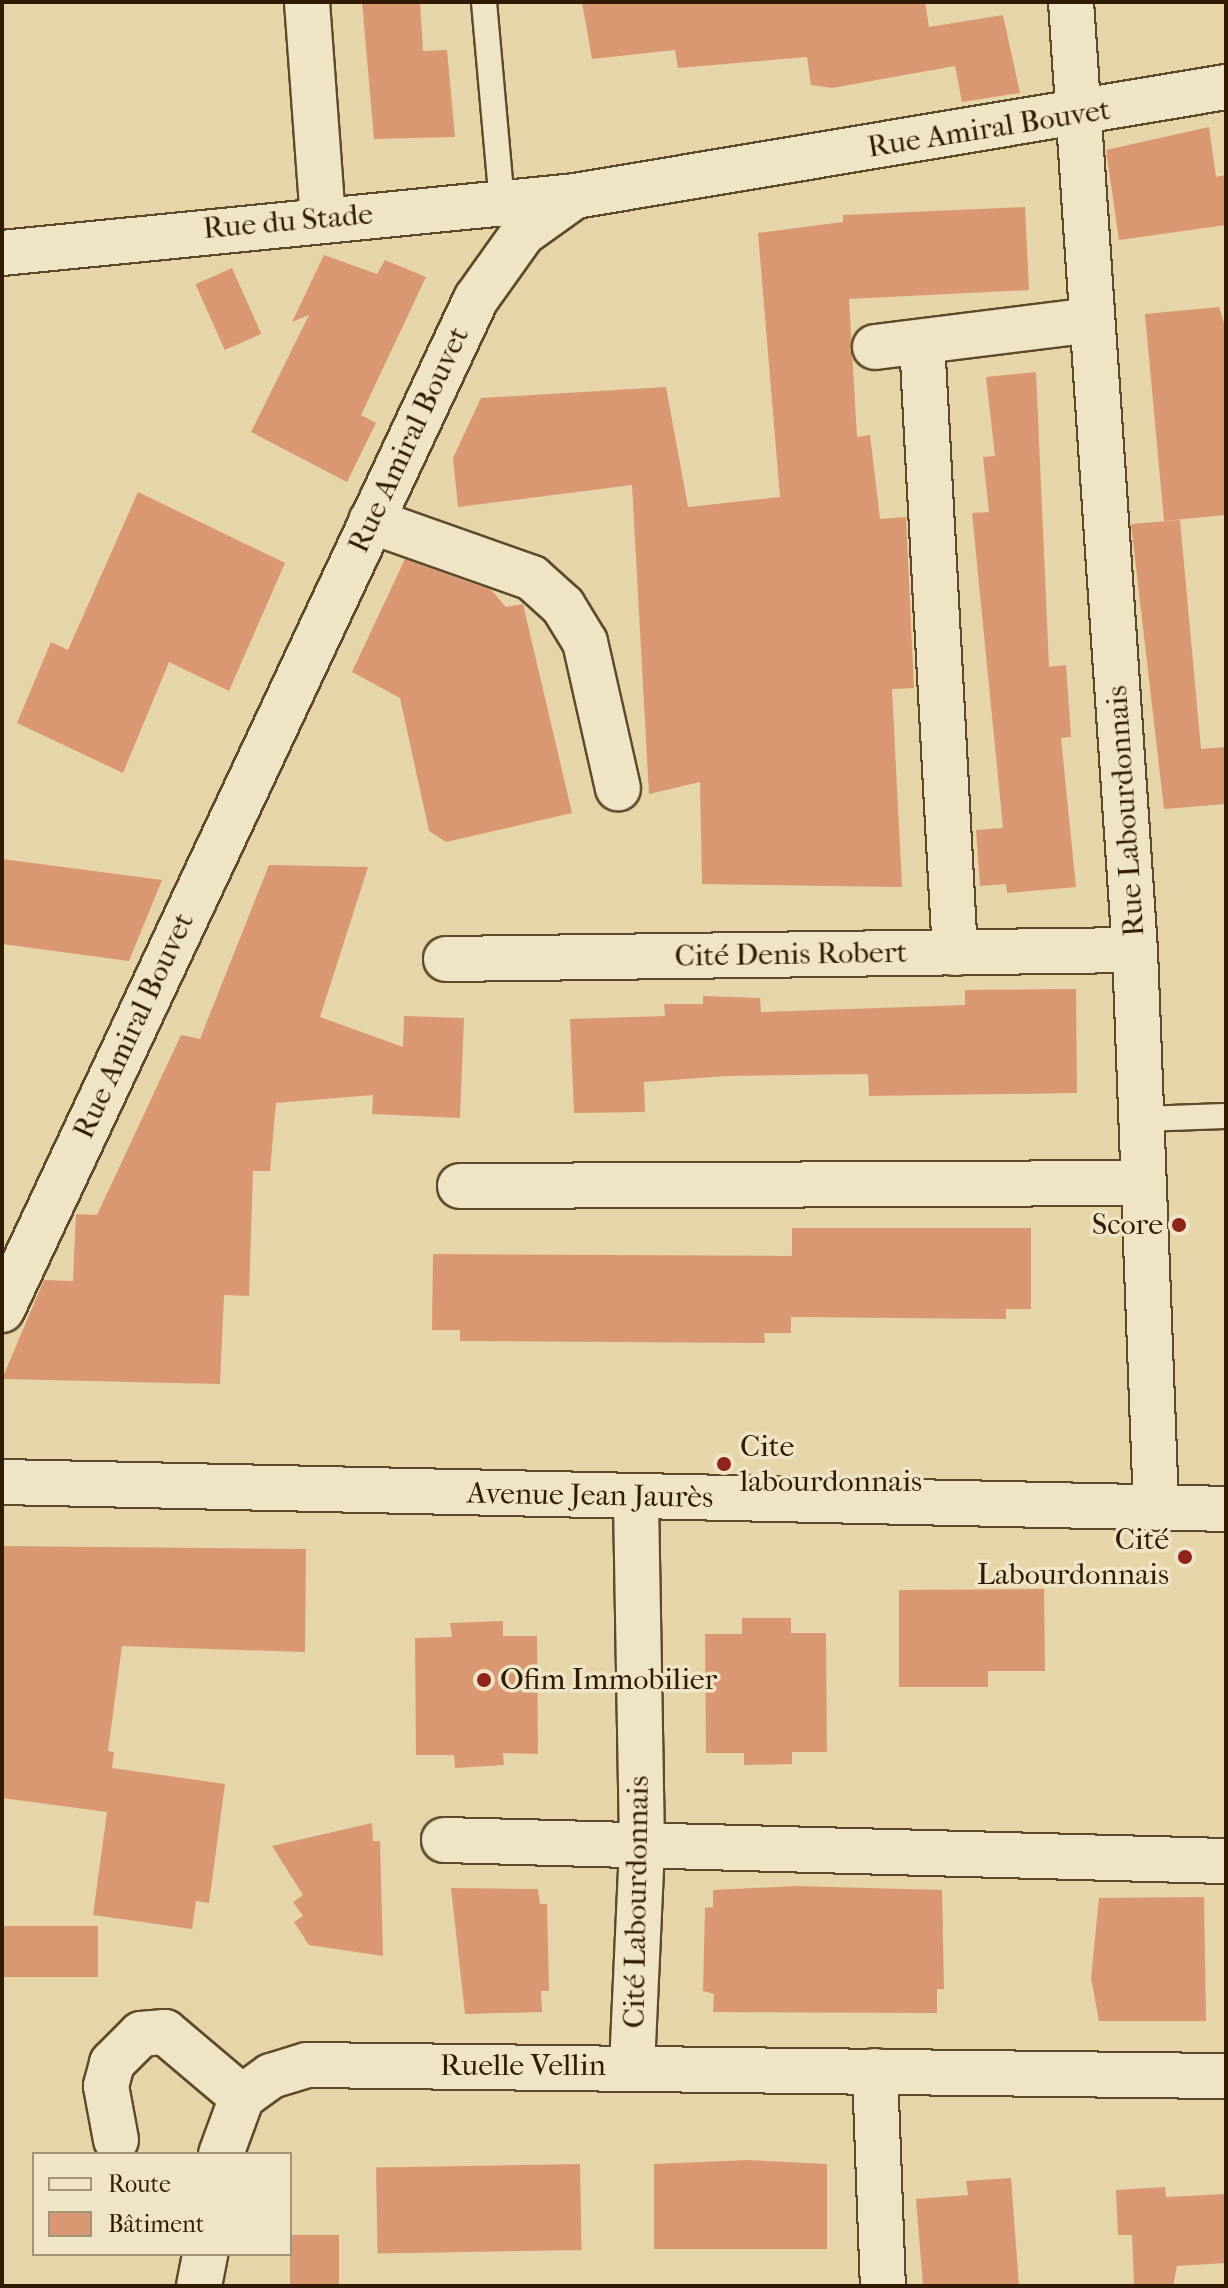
<!DOCTYPE html>
<html>
<head>
<meta charset="utf-8">
<style>
  body { margin:0 }
  #map { position:relative; width:1228px; height:2288px; overflow:hidden; background:#e6d5a8; font-family:"IM FELL French Canon",serif }
  div>[style] { position:absolute }
  [style*='--x'] { left:calc(var(--x)*1px); top:calc(var(--y)*1px); width:calc(var(--w)*1px); rotate:calc(var(--a)*1deg) }
  .building>* { inset:0; background:#d99872; transform-origin:0 0 }
  .roads { filter:drop-shadow(2px 0 #5e4a2a) drop-shadow(-2px 0 #5e4a2a) drop-shadow(0 2px #5e4a2a) drop-shadow(0 -2px #5e4a2a) }
  .service>* { height:24px; margin:-12px; padding:0 12px; transform-origin:12px; border-radius:12px; background:#efe4c6 }
  .minor>* { height:44px; margin:-22px; padding:0 22px; transform-origin:22px; border-radius:22px; background:#efe4c6 }
  .secondary>* { height:44px; margin:-22px; padding:0 22px; transform-origin:22px; border-radius:22px; background:#efe4c6 }
  .dots>* { width:22px; height:22px; translate:-50% -50%; box-sizing:border-box; border:4px solid #efe4c6; border-radius:50% }
  span { translate:-50% -50%; white-space:nowrap; text-align:center; line-height:1.15; -webkit-text-stroke:7px #efe4c6; paint-order:stroke }
  .street-label { font-size:30px; color:#311b00 }
  .poi-label { font-size:30px; color:#311b00 }
  .right { translate:-100% -50%; text-align:right }
  .left { translate:0 -50%; text-align:left }
  .frame { position:absolute; inset:0; border:4px solid #311b00; pointer-events:none }
  .legend { position:absolute; left:32px; top:2152px; width:260px; height:104px; box-sizing:border-box; background:#efe4c6; border:2px solid #a39477; margin:0; padding:10px 14px; list-style:none; font-size:24px; color:#311b00 }
  .legend li { display:flex; align-items:center; gap:16px; height:40px }
  .legend b { width:40px; border:2px solid #a39477 }
</style>
</head>
<body>
<div id="map">
  <div class="building">
    <div style="clip-path:polygon(362px 2px,420px 2px,423px 51px,447px 50px,455px 137px,374px 139px)"></div>
    <div style="clip-path:polygon(582px 2px,925px 2px,929px 27px,1003px 15px,1020px 93px,962px 102px,955px 66px,832px 88px,811px 85px,807px 57px,678px 68px,675px 50px,592px 59px)"></div>
    <div style="clip-path:polygon(1209px 127px,1216px 177px,1226px 175px,1226px 225px,1119px 240px,1106px 150px)"></div>
    <div style="clip-path:polygon(1025px 207px,1029px 290px,849px 299px,857px 437px,870px 435px,880px 519px,906px 517px,914px 688px,892px 689px,902px 887px,702px 884px,700px 782px,649px 794px,632px 485px,458px 507px,453px 458px,481px 398px,666px 387px,688px 507px,780px 497px,758px 233px,843px 222px,843px 215px)"></div>
    <div style="clip-path:polygon(324px 255px,377px 274px,385px 260px,426px 277px,361px 415px,376px 423px,347px 482px,251px 432px,309px 315px,292px 322px)"></div>
    <div style="left:232px;top:268px;width:72px;height:40px;rotate:66deg"></div>
    <div style="clip-path:polygon(1219px 307px,1226px 329px,1226px 515px,1164px 521px,1145px 314px)"></div>
    <div style="clip-path:polygon(1036px 372px,1049px 667px,1066px 665px,1071px 737px,1061px 738px,1076px 887px,1007px 893px,1006px 884px,980px 886px,976px 830px,1003px 828px,972px 513px,989px 512px,983px 457px,995px 456px,986px 377px)"></div>
    <div style="clip-path:polygon(138px 492px,285px 563px,229px 691px,169px 662px,123px 773px,17px 723px,51px 642px,68px 650px)"></div>
    <div style="clip-path:polygon(1180px 520px,1201px 749px,1226px 747px,1226px 804px,1164px 809px,1131px 524px)"></div>
    <div style="clip-path:polygon(405px 559px,491px 590px,506px 607px,523px 604px,572px 813px,446px 842px,429px 831px,400px 698px,352px 672px)"></div>
    <div style="clip-path:polygon(2px 859px,162px 880px,129px 961px,2px 944px)"></div>
    <div style="clip-path:polygon(269px 865px,368px 867px,320px 1017px,403px 1047px,404px 1016px,464px 1018px,460px 1118px,372px 1114px,373px 1095px,276px 1103px,270px 1171px,253px 1171px,249px 1296px,224px 1295px,220px 1384px,2px 1379px,44px 1280px,73px 1281px,76px 1214px,97px 1215px,181px 1035px,200px 1039px)"></div>
    <div style="clip-path:polygon(1076px 989px,1077px 1093px,869px 1096px,868px 1074px,727px 1076px,644px 1082px,645px 1112px,574px 1113px,570px 1019px,665px 1016px,664px 1004px,703px 1004px,703px 996px,760px 998px,761px 1012px,965px 1005px,965px 990px)"></div>
    <div style="clip-path:polygon(792px 1228px,1031px 1228px,1031px 1309px,1006px 1309px,1006px 1319px,791px 1317px,791px 1333px,764px 1333px,765px 1343px,460px 1341px,460px 1330px,432px 1330px,433px 1254px,792px 1256px)"></div>
    <div style="clip-path:polygon(2px 1546px,306px 1549px,305px 1652px,122px 1646px,108px 1751px,114px 1752px,112px 1768px,225px 1784px,209px 1903px,196px 1901px,192px 1929px,93px 1915px,107px 1812px,2px 1798px)"></div>
    <div style="clip-path:polygon(1044px 1589px,1045px 1671px,988px 1671px,988px 1687px,899px 1687px,899px 1590px)"></div>
    <div style="clip-path:polygon(742px 1618px,791px 1618px,791px 1633px,826px 1633px,827px 1752px,792px 1752px,792px 1764px,744px 1765px,744px 1753px,706px 1753px,705px 1634px,742px 1634px)"></div>
    <div style="clip-path:polygon(503px 1621px,503px 1636px,537px 1636px,538px 1754px,503px 1753px,504px 1765px,455px 1768px,454px 1755px,416px 1755px,415px 1638px,452px 1637px,450px 1623px)"></div>
    <div style="clip-path:polygon(372px 1823px,373px 1841px,380px 1841px,383px 1956px,309px 1945px,294px 1922px,303px 1916px,293px 1902px,303px 1895px,272px 1846px)"></div>
    <div style="clip-path:polygon(796px 1886px,942px 1890px,944px 1989px,937px 1989px,937px 2013px,713px 2012px,714px 1994px,703px 1991px,705px 1908px,713px 1907px,713px 1890px)"></div>
    <div style="clip-path:polygon(451px 1888px,538px 1889px,540px 1904px,547px 1904px,549px 1991px,541px 1991px,542px 2012px,465px 2014px)"></div>
    <div style="clip-path:polygon(1204px 1897px,1206px 2021px,1099px 2021px,1091px 1978px,1099px 1898px)"></div>
    <div style="left:2px;top:1926px;width:96px;height:51px"></div>
    <div style="clip-path:polygon(748px 2160px,827px 2164px,827px 2249px,654px 2249px,654px 2164px)"></div>
    <div style="left:580px;top:2164px;width:86px;height:204px;rotate:89deg"></div>
    <div style="clip-path:polygon(1011px 2178px,1019px 2286px,923px 2286px,916px 2199px,968px 2195px,966px 2181px)"></div>
    <div style="clip-path:polygon(1165px 2187px,1166px 2197px,1226px 2194px,1226px 2263px,1177px 2266px,1173px 2286px,1134px 2286px,1132px 2235px,1118px 2235px,1116px 2190px)"></div>
    <div style="left:290px;top:2235px;width:49px;height:51px"></div>
  </div>
  <div class="roads">
    <div class="service">
      <div style="--x:484;--y:2;--w:201;--a:84.9"></div>
      <div style="--x:1141;--y:1119;--w:85;--a:-2"></div>
    </div>
    <div class="minor">
      <div style="--x:307;--y:2;--w:217;--a:85.8"></div>
      <div style="--x:1071;--y:2;--w:950;--a:86.14"></div>
      <div style="--x:1135;--y:950;--w:558;--a:87.84"></div>
      <div style="--x:2;--y:253;--w:576;--a:-5.68"></div>
      <div style="--x:922;--y:342;--w:612;--a:86.91"></div>
      <div style="--x:875;--y:347;--w:218;--a:-7.1"></div>
      <div style="--x:371;--y:521;--w:171;--a:19.5"></div>
      <div style="--x:532;--y:578;--w:42;--a:42.1"></div>
      <div style="--x:563;--y:606;--w:42;--a:58.6"></div>
      <div style="--x:585;--y:642;--w:150;--a:77.3"></div>
      <div style="--x:446;--y:959;--w:689;--a:-0.75"></div>
      <div style="--x:460;--y:1186;--w:684;--a:-0.25"></div>
      <div style="--x:444;--y:1840;--w:782;--a:1.54"></div>
      <div style="--x:632;--y:2067;--w:223;--a:-87.4"></div>
      <div style="--x:642;--y:1844;--w:347;--a:-91"></div>
      <div style="--x:875;--y:2071;--w:215;--a:87.9"></div>
      <div style="--x:116;--y:2140;--w:55;--a:-100.5"></div>
      <div style="--x:106;--y:2086;--w:24;--a:-75"></div>
      <div style="--x:112;--y:2063;--w:41;--a:-45"></div>
      <div style="--x:141;--y:2034;--w:24;--a:-5"></div>
      <div style="--x:165;--y:2032;--w:101;--a:40.2"></div>
      <div style="--x:221;--y:2154;--w:61;--a:-69.8"></div>
      <div style="--x:242;--y:2097;--w:36;--a:-36"></div>
      <div style="--x:271;--y:2076;--w:38;--a:-17"></div>
      <div style="--x:307;--y:2065;--w:919;--a:0.69"></div>
      <div style="--x:199;--y:2286;--w:33;--a:-79"></div>
    </div>
    <div class="secondary">
      <div style="--x:2;--y:1310;--w:1117;--a:-64.88"></div>
      <div style="--x:476;--y:299;--w:81;--a:-54.5"></div>
      <div style="--x:523;--y:233;--w:64;--a:-35.4"></div>
      <div style="--x:575;--y:196;--w:660;--a:-9.51"></div>
      <div style="--x:2;--y:1482;--w:1224;--a:1.26"></div>
    </div>
  </div>
  <div class="dots">
    <div style="left:1179px;top:1225px;background:#8f2418"></div>
    <div style="left:724px;top:1464px;background:#8f2418"></div>
    <div style="left:1185px;top:1557px;background:#8f2418"></div>
    <div style="left:484px;top:1680px;background:#8f2418"></div>
  </div>
  <div class="street-label">
    <span style="left:989px;top:129px;rotate:-9deg">Rue Amiral Bouvet</span>
    <span style="left:288px;top:222px;rotate:-5deg">Rue du Stade</span>
    <span style="left:409px;top:440px;rotate:-65deg">Rue Amiral Bouvet</span>
    <span style="left:1126px;top:811px;rotate:-94deg">Rue Labourdonnais</span>
    <span style="left:791px;top:955px;rotate:-1deg">Cité Denis Robert</span>
    <span style="left:134px;top:1026px;rotate:-65deg">Rue Amiral Bouvet</span>
    <span style="left:590px;top:1496px;rotate:1deg">Avenue Jean Jaurès</span>
    <span style="left:637px;top:1902px;rotate:-89deg">Cité Labourdonnais</span>
    <span style="left:523px;top:2066px">Ruelle Vellin</span>
  </div>
  <div class="poi-label">
    <span class="right" style="left:1163px;top:1225px">Score</span>
    <span class="left" style="left:740px;top:1464px">Cite<br>labourdonnais</span>
    <span class="right" style="left:1169px;top:1557px">Cité<br>Labourdonnais</span>
    <span class="left" style="left:500px;top:1680px">Ofim Immobilier</span>
  </div>
  <div class="frame"></div>
  <ul class="legend">
  <li><b style="height:10px;background:#efe4c6"></b>Route</li>
  <li><b style="height:22px;background:#d99872"></b>Bâtiment</li>
  </ul>
</div>
</body>
</html>
